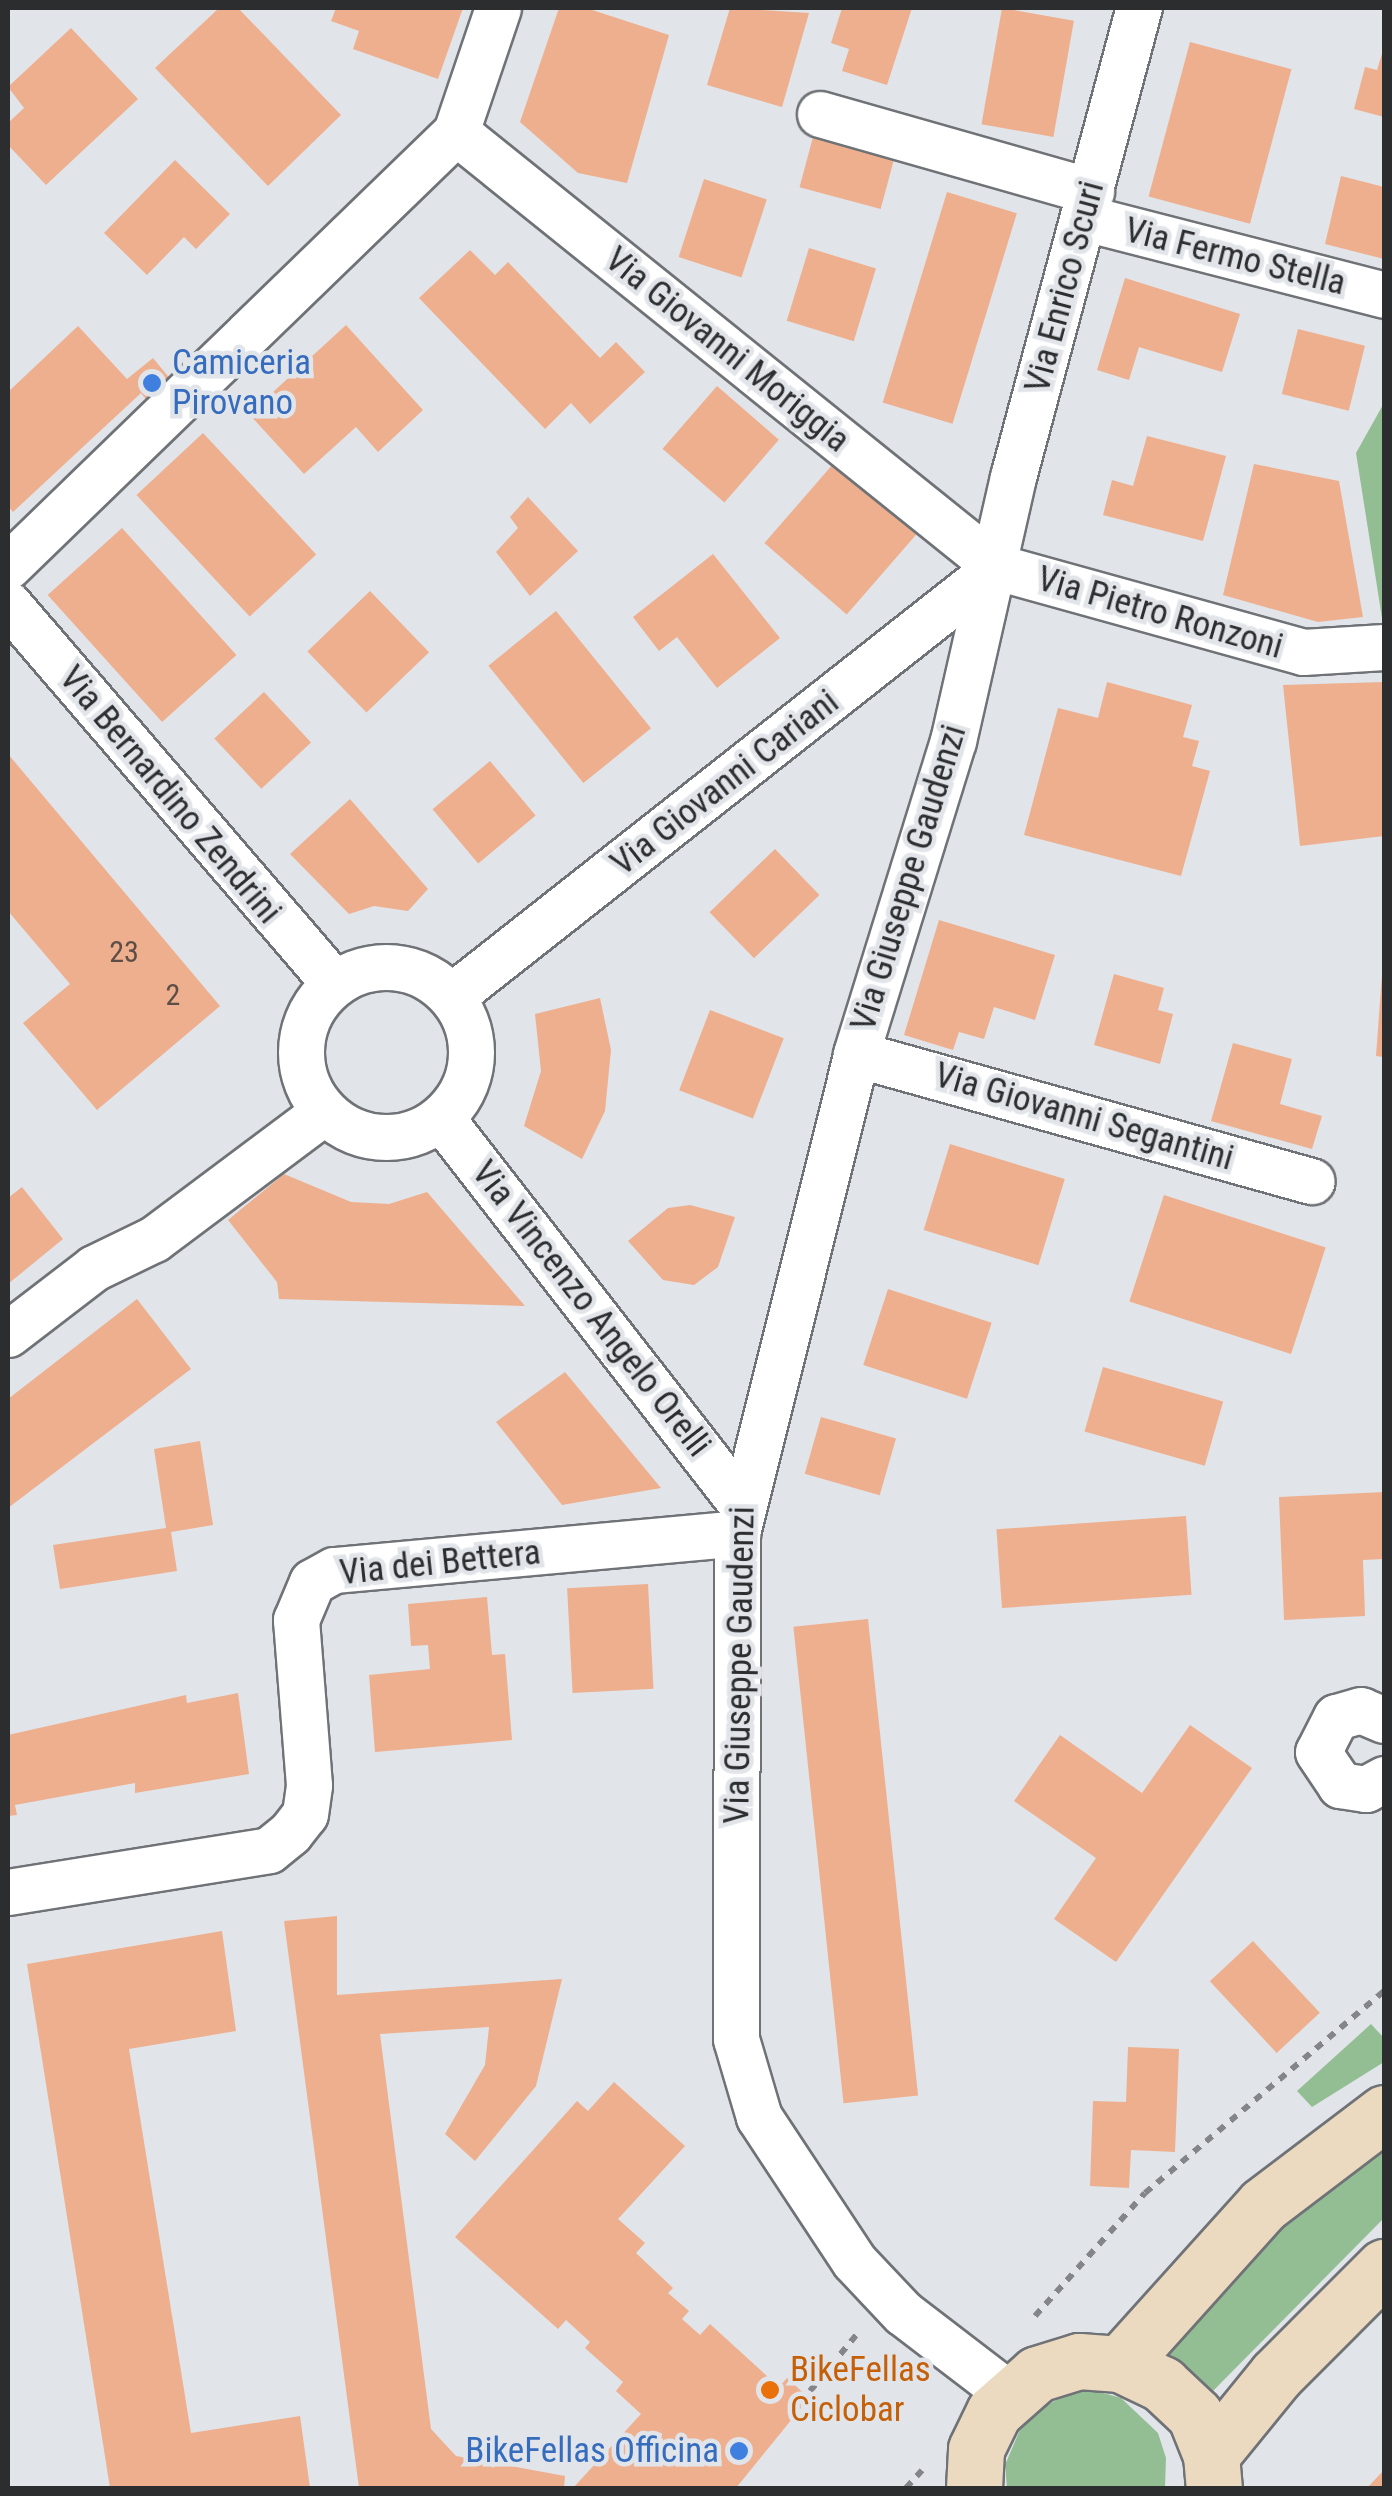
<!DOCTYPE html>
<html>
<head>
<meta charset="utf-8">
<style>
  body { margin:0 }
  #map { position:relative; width:1392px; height:2496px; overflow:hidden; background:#e1e4e9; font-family:"Roboto Condensed",sans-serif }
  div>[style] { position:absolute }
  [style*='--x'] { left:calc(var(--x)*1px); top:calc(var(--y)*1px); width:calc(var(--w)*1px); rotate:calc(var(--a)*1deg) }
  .green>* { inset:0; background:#93be94 }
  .building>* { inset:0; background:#eeaf8e; transform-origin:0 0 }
  .path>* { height:6px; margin-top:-3px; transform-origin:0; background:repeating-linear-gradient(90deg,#838589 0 8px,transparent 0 16px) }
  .roads { filter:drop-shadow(2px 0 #6f7276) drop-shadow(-2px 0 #6f7276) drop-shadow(0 2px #6f7276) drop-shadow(0 -2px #6f7276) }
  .minor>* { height:45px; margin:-22.5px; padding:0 22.5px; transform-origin:22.5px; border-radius:22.5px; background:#fff }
  .minor>.ring { margin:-22.5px; padding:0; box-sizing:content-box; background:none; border:45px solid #fff; border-radius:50% }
  .secondary>* { height:55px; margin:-27.5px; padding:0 27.5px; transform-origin:27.5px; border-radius:27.5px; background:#ebdabf }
  .dots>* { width:28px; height:28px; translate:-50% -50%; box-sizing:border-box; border:5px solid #e1e4e9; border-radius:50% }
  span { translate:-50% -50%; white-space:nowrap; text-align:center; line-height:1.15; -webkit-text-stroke:9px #e1e4e9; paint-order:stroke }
  .number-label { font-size:30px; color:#5c4e47 }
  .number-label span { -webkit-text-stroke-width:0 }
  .street-label { font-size:35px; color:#2c2d2f }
  .shop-label { font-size:35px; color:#366cbe }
  .left { translate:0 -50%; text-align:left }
  .right { translate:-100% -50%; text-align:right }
  .food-label { font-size:35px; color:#c56008 }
  .frame { position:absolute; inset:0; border:10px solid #2c2d2f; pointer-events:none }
</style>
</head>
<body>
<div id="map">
  <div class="green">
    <div style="clip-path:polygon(1384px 403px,1384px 617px,1382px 618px,1356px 453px)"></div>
    <div style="clip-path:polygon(1371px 2024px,1384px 2038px,1384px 2062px,1312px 2107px,1297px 2091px)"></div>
    <div style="clip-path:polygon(1384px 2125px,1384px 2218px,1209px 2395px,1162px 2350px,1245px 2239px)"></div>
    <div style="clip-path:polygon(1096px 2391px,1121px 2398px,1158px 2433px,1166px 2458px,1165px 2488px,1007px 2488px,1005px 2465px,1025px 2418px,1070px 2392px)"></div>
  </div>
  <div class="building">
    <div style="clip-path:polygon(219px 8px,238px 8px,341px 115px,268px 186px,155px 68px)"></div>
    <div style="clip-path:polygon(336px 8px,463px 8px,438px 79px,353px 49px,359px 31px,331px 21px)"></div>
    <div style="clip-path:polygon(559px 8px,586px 8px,669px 35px,627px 183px,578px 173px,520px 122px)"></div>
    <div style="clip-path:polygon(730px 8px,809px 13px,782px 107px,707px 85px)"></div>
    <div style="clip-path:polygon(842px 8px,912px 8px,887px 85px,842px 71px,849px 49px,831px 43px)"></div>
    <div style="left:1002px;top:8px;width:73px;height:118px;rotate:10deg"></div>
    <div style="clip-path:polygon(71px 28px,138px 99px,46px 185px,8px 145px,8px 123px,24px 108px,8px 87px)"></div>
    <div style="left:1190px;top:42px;width:105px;height:160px;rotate:15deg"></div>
    <div style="clip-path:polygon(1384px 47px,1384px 117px,1354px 109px,1365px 67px,1377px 70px)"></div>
    <div style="left:813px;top:137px;width:84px;height:52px;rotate:15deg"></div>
    <div style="clip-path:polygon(175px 160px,230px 214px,196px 249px,184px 237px,147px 275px,104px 233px)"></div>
    <div style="clip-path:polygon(1341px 176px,1384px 187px,1384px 259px,1325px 244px)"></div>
    <div style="left:704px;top:179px;width:66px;height:82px;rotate:18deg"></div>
    <div style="left:947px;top:192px;width:73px;height:220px;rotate:17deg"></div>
    <div style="left:809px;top:248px;width:70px;height:76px;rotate:17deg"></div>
    <div style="clip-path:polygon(470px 250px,495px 275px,508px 262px,600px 358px,616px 342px,645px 372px,590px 424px,571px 403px,545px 429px,419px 298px)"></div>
    <div style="clip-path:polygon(1125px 278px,1240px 314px,1222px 372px,1139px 347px,1129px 380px,1097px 370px)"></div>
    <div style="clip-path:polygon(346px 325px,423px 410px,378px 452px,356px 427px,304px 474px,249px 414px)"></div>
    <div style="clip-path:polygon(78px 326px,127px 379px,153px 358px,176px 386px,153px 408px,141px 393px,13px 512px,8px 506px,8px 392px)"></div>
    <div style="left:1298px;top:329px;width:69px;height:67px;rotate:14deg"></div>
    <div style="left:717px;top:386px;width:82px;height:83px;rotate:41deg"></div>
    <div style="left:203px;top:433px;width:166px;height:91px;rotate:47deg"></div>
    <div style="clip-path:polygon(1147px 436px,1226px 456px,1203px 541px,1103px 515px,1112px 480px,1133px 486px)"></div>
    <div style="left:834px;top:463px;width:109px;height:106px;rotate:41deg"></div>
    <div style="clip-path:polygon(1254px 464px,1339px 481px,1363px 617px,1318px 622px,1223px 595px)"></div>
    <div style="clip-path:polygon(528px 497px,578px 551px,530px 596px,496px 552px,518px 528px,510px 517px)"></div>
    <div style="left:122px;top:528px;width:171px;height:100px;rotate:48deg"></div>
    <div style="clip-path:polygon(713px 554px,780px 638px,717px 688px,677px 637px,659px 651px,633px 617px)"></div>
    <div style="left:370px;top:591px;width:85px;height:87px;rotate:46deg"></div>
    <div style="left:556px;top:611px;width:151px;height:87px;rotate:51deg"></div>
    <div style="clip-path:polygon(1107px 682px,1192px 705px,1183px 737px,1199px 741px,1192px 766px,1210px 771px,1181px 876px,1024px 835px,1058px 708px,1098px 718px)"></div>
    <div style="clip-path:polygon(1384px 682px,1384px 836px,1300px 846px,1283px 685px)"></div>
    <div style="left:264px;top:692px;width:69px;height:68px;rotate:47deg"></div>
    <div style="clip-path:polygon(8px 754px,220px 1006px,97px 1110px,23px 1023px,70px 984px,8px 911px)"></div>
    <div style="left:490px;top:761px;width:71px;height:75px;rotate:50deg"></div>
    <div style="clip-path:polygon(350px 799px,428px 889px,408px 911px,374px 906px,349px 914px,290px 854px)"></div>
    <div style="left:775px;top:849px;width:64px;height:91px;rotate:46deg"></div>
    <div style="clip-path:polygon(939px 920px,1055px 955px,1035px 1020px,994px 1007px,984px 1039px,959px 1032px,953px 1050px,904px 1035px)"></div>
    <div style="clip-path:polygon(1114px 974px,1164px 988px,1158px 1010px,1173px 1014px,1160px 1064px,1094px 1045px)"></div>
    <div style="clip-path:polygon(1382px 975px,1384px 975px,1384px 1057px,1376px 1056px)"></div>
    <div style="clip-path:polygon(600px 998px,611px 1050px,605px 1111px,582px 1159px,524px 1126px,541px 1071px,535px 1014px)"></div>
    <div style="left:710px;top:1010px;width:79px;height:86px;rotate:21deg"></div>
    <div style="clip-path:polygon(1233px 1043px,1292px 1059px,1280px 1104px,1322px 1116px,1312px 1149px,1211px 1121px)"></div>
    <div style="left:950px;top:1144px;width:120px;height:90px;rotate:17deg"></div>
    <div style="clip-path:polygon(284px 1174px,351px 1202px,389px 1204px,427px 1192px,525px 1306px,279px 1299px,277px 1282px,228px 1220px)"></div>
    <div style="clip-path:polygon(22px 1187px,63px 1239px,8px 1284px,8px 1198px)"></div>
    <div style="left:1164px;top:1195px;width:170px;height:112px;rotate:18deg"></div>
    <div style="clip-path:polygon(690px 1205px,735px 1217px,718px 1267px,694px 1285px,663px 1280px,628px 1241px,668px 1208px)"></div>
    <div style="left:888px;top:1289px;width:109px;height:80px;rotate:18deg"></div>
    <div style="clip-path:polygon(137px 1299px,191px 1369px,8px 1508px,8px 1399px)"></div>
    <div style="left:1103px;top:1367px;width:125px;height:67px;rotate:16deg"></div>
    <div style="clip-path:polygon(565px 1372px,661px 1488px,562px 1505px,496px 1422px)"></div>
    <div style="left:821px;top:1417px;width:78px;height:59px;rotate:16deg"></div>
    <div style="clip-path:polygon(200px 1441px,213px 1525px,171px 1532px,177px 1571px,60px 1589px,53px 1545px,166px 1528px,154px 1449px)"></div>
    <div style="clip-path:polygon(1384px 1492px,1384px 1559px,1363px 1560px,1365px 1616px,1284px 1620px,1279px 1497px)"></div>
    <div style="left:1186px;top:1516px;width:79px;height:190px;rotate:86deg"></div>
    <div style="left:648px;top:1584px;width:105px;height:81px;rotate:87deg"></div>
    <div style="clip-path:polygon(487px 1597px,492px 1655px,505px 1654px,512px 1740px,375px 1752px,369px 1675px,430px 1669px,428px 1645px,411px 1646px,408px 1604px)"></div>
    <div style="left:868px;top:1619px;width:479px;height:75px;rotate:84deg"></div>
    <div style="clip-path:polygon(238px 1693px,249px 1774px,135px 1793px,135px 1783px,15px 1805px,17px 1815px,8px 1816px,8px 1735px,186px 1695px,187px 1703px)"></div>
    <div style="clip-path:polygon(1190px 1725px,1252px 1768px,1116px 1962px,1054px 1919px,1096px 1858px,1014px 1801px,1060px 1735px,1142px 1793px)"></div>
    <div style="clip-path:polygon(337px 1916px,337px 1995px,562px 1979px,536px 2086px,475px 2161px,445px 2134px,485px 2065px,489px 2027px,380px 2034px,431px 2429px,456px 2456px,565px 2476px,564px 2488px,359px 2488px,284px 1921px)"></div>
    <div style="clip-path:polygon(222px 1931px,236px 2031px,129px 2049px,191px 2433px,300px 2416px,310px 2488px,110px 2488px,27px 1964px)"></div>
    <div style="left:1253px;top:1941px;width:98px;height:59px;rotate:47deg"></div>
    <div style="clip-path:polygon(1128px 2047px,1179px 2049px,1175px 2152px,1131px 2150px,1129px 2188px,1090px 2186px,1093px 2101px,1126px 2102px)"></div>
    <div style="clip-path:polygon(614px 2082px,685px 2146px,618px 2219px,645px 2243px,636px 2253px,673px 2288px,668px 2293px,689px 2311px,682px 2319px,700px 2335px,710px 2324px,779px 2387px,787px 2378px,809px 2398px,736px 2488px,573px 2488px,641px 2414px,616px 2391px,623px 2382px,585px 2348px,590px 2342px,566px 2320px,558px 2329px,455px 2237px,577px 2101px,588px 2111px)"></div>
    <div style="clip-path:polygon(1384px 2470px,1384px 2488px,1367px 2488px)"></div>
  </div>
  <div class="path">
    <div style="--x:1035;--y:2316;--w:165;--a:-48.2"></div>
    <div style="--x:1145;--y:2193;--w:313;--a:-40.2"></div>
    <div style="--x:810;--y:2391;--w:75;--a:-50.4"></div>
    <div style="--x:906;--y:2488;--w:24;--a:-48"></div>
  </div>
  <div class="roads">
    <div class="minor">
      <div style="--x:820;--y:114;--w:282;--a:15.9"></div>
      <div style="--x:456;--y:132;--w:694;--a:38.8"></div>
      <div style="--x:997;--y:567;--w:318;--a:15.5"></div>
      <div style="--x:1303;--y:652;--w:81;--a:-3.5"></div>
      <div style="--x:1085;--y:218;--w:309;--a:14.4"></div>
      <div style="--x:8;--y:566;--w:624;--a:-44.09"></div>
      <div style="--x:456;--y:132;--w:131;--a:-71.3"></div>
      <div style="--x:8;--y:604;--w:500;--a:49.3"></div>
      <div class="ring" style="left:301px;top:967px;width:125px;height:125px"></div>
      <div style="--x:452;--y:996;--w:694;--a:-38.21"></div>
      <div style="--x:856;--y:1054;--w:473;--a:15.6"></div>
      <div style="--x:441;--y:1118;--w:487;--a:52.1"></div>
      <div style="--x:8;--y:1334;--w:108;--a:-37.5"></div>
      <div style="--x:94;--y:1268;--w:67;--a:-25.8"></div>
      <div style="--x:154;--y:1239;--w:212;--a:-36.8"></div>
      <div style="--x:1384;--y:1720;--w:25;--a:-157"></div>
      <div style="--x:1361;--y:1710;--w:26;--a:164"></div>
      <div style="--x:1336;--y:1717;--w:39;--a:117"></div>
      <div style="--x:1318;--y:1752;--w:40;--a:56"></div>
      <div style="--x:1340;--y:1785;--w:26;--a:9"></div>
      <div style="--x:1366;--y:1789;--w:21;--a:-29"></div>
      <div style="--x:8;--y:1892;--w:264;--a:-9.1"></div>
      <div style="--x:269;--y:1850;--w:27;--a:-39"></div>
      <div style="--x:290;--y:1833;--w:24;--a:-52"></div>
      <div style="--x:305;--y:1814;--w:29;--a:-82"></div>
      <div style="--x:309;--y:1785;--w:166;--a:-94.5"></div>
      <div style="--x:296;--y:1620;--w:41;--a:-67.2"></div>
      <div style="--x:312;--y:1582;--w:25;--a:-29"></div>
      <div style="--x:334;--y:1570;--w:405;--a:-5.2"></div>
      <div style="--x:1009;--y:2394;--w:133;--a:-142.6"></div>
      <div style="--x:903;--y:2313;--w:71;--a:-133.3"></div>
      <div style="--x:854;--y:2261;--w:173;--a:-123.4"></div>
      <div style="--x:759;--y:2117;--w:81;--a:-106.4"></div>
      <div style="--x:736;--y:2039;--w:506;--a:-89.89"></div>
      <div style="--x:737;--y:1533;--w:494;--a:-76"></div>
      <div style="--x:856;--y:1054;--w:328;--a:-72.8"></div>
      <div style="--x:953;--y:741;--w:271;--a:-77.2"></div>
      <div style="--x:1013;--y:477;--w:486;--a:-75"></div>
    </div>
    <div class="secondary">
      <div style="--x:1120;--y:2364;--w:214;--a:-48"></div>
      <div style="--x:1263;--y:2205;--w:152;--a:-37.2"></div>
      <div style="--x:1211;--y:2455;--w:103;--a:-50.9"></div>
      <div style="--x:1276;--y:2375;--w:153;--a:-45"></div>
      <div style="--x:974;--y:2488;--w:39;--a:-87"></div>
      <div style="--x:976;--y:2449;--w:41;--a:-64.1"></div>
      <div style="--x:994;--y:2412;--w:57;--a:-41.5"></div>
      <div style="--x:1037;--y:2374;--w:44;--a:-17.2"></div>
      <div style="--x:1079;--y:2361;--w:41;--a:4.2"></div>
      <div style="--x:1120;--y:2364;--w:47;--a:25.5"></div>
      <div style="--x:1162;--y:2384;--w:45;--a:43.2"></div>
      <div style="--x:1195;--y:2415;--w:43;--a:68.2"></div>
      <div style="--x:1211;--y:2455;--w:33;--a:85"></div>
    </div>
  </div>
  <div class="dots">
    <div style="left:152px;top:383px;background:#3f7fe0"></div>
    <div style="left:770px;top:2390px;background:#e8710a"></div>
    <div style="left:739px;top:2451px;background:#3f7fe0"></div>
  </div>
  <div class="number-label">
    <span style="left:124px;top:952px">23</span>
    <span style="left:173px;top:995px">2</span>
  </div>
  <div class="street-label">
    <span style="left:1235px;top:257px;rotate:14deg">Via Fermo Stella</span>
    <span style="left:1065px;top:287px;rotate:-75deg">Via Enrico Scuri</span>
    <span style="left:727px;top:350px;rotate:39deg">Via Giovanni Moriggia</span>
    <span style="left:1160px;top:613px;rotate:16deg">Via Pietro Ronzoni</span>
    <span style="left:725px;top:783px;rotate:-38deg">Via Giovanni Cariani</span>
    <span style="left:170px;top:795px;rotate:50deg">Via Bernardino Zendrini</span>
    <span style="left:909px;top:878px;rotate:-73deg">Via Giuseppe Gaudenzi</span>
    <span style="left:1084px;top:1117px;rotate:16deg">Via Giovanni Segantini</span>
    <span style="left:591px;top:1309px;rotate:52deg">Via Vincenzo Angelo Orelli</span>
    <span style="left:440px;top:1563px;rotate:-6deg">Via dei Bettera</span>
    <span style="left:740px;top:1665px;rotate:-89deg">Via Giuseppe Gaudenzi</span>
  </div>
  <div class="shop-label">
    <span class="left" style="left:172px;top:383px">Camiceria<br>Pirovano</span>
    <span class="right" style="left:719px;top:2451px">BikeFellas Officina</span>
  </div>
  <div class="food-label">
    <span class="left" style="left:790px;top:2390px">BikeFellas<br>Ciclobar</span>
  </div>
  <div class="frame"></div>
</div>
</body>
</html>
